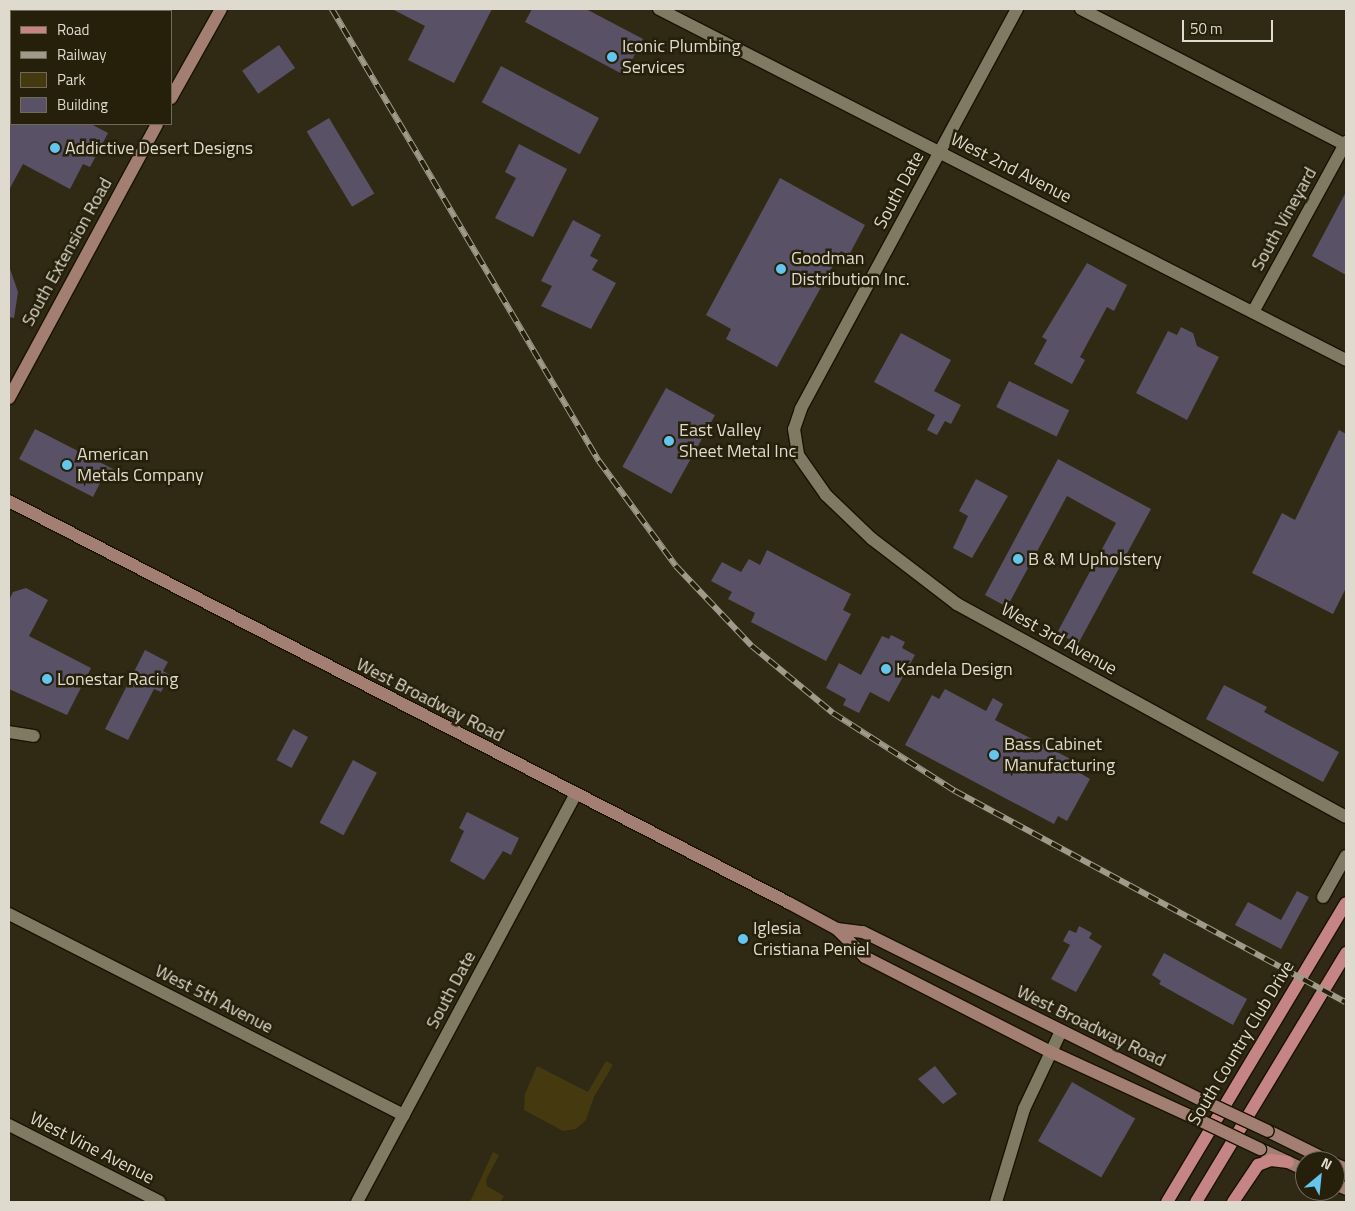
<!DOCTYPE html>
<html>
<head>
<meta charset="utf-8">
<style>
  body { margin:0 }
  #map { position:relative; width:1355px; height:1211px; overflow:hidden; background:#302a15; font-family:"Titillium Web",sans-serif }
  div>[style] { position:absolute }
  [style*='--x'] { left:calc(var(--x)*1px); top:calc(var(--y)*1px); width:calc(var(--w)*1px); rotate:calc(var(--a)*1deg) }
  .green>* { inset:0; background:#45390f }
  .building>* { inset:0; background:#595166; transform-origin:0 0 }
  .roads { filter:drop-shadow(1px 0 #181201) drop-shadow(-1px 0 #181201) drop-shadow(0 1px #181201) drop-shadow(0 -1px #181201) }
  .street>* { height:12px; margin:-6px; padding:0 6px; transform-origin:6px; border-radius:6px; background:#817a62 }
  .secondary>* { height:12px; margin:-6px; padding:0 6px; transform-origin:6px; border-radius:6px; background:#a37f72 }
  .primary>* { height:12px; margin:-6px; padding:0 6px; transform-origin:6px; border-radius:6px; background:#c58582 }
  .rail>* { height:5.5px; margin-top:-2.75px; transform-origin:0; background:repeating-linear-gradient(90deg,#26200b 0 11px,#9f9a8a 0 22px); box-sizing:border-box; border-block:1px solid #9f9a8a }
  .bridges { filter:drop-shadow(1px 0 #181201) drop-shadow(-1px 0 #181201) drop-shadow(0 1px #181201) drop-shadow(0 -1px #181201) }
  .secondary-bridge>* { height:12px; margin:-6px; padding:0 6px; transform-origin:6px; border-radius:6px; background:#a37f72 }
  .dots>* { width:14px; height:14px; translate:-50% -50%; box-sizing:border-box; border:2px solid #26200b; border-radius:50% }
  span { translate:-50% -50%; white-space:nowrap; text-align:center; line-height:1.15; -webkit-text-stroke:5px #26200b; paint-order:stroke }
  .poi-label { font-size:18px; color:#dedacd }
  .left { translate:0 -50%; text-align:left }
  .street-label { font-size:18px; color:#dedacd }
  .frame { position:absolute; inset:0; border:10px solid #dedacd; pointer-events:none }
  .legend { position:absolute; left:10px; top:10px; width:162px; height:115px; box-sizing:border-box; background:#26200b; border:1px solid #706a59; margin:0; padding:6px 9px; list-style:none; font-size:15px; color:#dedacd }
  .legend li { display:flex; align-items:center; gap:10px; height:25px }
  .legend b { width:25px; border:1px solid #706a59 }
  .north { position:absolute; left:1295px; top:1151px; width:50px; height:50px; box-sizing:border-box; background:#26200b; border:1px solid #706a59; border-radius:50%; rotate:28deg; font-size:14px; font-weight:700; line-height:20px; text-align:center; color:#dedacd }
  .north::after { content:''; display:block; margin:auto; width:18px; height:22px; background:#64c5ee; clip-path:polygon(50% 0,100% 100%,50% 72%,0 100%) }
  .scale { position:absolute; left:1182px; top:20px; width:91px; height:22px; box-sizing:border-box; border:2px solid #dedacd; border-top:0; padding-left:6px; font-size:15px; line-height:18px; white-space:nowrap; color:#dedacd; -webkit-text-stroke:4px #26200b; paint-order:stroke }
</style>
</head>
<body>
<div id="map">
  <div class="green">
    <div style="clip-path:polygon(606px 1061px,613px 1065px,594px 1097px,586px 1120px,576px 1129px,563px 1131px,524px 1110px,525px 1094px,537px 1066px,588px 1092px)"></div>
    <div style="clip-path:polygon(493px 1152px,499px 1155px,486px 1180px,487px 1186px,504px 1196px,500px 1202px,470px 1202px)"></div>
  </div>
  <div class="building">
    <div style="clip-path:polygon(392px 9px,492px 9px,454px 83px,408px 60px,425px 26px)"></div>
    <div style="clip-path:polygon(532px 9px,586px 9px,643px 39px,624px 75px,525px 22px)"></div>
    <div style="left:279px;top:45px;width:28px;height:45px;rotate:55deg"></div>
    <div style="left:501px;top:66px;width:111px;height:41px;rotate:28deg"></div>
    <div style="left:329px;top:118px;width:88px;height:26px;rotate:59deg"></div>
    <div style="clip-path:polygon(9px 124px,91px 124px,108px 133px,90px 167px,83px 164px,70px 189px,23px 164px,9px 190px)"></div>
    <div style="clip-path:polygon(519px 144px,567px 169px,533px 237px,495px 218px,516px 178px,505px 172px)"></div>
    <div style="clip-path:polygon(780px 178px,865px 225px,849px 255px,841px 251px,777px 367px,726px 339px,731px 329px,706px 315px)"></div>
    <div style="clip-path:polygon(1346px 192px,1346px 275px,1312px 256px)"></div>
    <div style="clip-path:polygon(573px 220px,601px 235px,590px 256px,598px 260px,592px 270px,616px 283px,591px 329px,541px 306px,552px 286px,541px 281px)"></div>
    <div style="clip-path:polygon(1087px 263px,1127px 285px,1114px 311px,1107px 307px,1080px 357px,1085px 360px,1072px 384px,1034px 364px,1047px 340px,1042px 337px)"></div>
    <div style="clip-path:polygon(10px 269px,18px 292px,14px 318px,9px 317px)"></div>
    <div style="clip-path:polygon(1181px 327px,1193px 333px,1197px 346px,1219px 357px,1187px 420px,1136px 393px,1168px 331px,1177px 335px)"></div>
    <div style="clip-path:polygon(901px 333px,951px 360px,934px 391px,961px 405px,951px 424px,945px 421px,937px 435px,927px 430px,935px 415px,874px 382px)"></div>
    <div style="left:1009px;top:381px;width:67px;height:29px;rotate:26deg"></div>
    <div style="left:666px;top:388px;width:56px;height:90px;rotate:29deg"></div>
    <div style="clip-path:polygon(35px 429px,115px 470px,110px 480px,103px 477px,93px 497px,19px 459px)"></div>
    <div style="clip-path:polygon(1339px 430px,1346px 434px,1346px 588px,1333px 614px,1252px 573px,1282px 513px,1295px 520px)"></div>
    <div style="clip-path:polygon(1058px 459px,1151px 509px,1078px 644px,1057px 633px,1116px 523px,1067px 496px,1007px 607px,985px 595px)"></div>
    <div style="clip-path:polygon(976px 479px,1008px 496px,972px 558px,953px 548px,968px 516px,959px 511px)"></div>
    <div style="clip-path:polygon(767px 550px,851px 594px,843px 610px,851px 614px,826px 661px,751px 622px,755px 613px,728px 599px,732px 592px,711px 581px,722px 562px,741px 572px,749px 559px,760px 565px)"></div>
    <div style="clip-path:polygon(26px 588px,48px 600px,29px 636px,91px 668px,67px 715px,9px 689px,9px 600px,13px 592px)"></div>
    <div style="clip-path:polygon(891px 635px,905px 642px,902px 648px,915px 655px,889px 702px,870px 692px,859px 713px,843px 705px,846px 699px,826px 688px,839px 663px,861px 675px,882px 636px,889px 639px)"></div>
    <div style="clip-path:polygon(145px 650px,168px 662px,163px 671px,170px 675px,161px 692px,154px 689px,128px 740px,105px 729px)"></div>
    <div style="clip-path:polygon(1224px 685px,1267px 707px,1264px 712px,1339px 752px,1323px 782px,1206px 719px)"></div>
    <div style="clip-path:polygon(945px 689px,986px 711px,993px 698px,1003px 704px,995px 720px,1084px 766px,1080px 773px,1090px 779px,1067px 821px,1058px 816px,1054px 824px,905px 745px,932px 695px,939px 699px)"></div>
    <div style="left:293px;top:729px;width:17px;height:35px;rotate:28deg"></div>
    <div style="left:353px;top:760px;width:27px;height:71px;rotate:28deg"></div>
    <div style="clip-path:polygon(467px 812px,519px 838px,511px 855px,503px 851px,484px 880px,450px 861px,464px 831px,459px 828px)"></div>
    <div style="clip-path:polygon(1297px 891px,1309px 897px,1281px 949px,1235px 925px,1248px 902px,1281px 920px)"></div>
    <div style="clip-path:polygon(1079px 926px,1092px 933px,1089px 938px,1102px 946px,1076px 992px,1051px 979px,1070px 945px,1063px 941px,1069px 930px,1076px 933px)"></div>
    <div style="clip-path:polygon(1164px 953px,1247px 999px,1233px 1025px,1159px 984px,1161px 981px,1152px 975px)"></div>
    <div style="clip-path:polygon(935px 1066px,957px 1094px,943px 1104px,918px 1079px)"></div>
    <div style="left:1072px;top:1082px;width:73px;height:68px;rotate:30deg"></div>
  </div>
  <div class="roads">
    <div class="street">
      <div style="--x:659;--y:9;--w:771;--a:27.06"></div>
      <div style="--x:1017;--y:9;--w:455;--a:118.4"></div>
      <div style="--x:801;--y:409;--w:21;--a:109"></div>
      <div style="--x:794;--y:429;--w:26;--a:81"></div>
      <div style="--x:798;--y:455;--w:49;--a:55"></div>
      <div style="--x:826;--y:495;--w:64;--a:43.7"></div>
      <div style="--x:872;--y:539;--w:107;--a:37.4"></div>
      <div style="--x:957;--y:604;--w:443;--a:28.7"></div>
      <div style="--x:1081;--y:9;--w:298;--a:27.2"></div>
      <div style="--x:1253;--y:312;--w:194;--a:-61.3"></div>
      <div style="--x:9;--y:732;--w:25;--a:9"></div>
      <div style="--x:1323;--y:897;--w:47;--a:-60.7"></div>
      <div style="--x:9;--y:914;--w:443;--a:27"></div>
      <div style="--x:9;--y:1125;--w:169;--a:27"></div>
      <div style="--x:357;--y:1202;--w:463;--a:-61.8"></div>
      <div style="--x:996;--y:1202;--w:97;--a:-73.2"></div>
      <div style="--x:1024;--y:1109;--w:86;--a:-64.6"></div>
    </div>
    <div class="secondary">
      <div style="--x:171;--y:98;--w:102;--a:-60.7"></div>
      <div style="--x:9;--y:398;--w:311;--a:-61.6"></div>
      <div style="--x:9;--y:501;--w:877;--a:27.27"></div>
      <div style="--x:789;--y:903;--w:55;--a:28.4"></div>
      <div style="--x:837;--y:929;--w:40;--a:45"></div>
      <div style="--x:865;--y:957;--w:209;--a:27.1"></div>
      <div style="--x:1051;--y:1052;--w:161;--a:24.7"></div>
      <div style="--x:837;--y:929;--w:26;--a:7"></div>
      <div style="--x:863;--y:932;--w:383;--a:26.4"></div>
      <div style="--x:1268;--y:1131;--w:68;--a:26.2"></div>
      <div style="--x:1260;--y:1149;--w:50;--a:25"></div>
      <div style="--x:1335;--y:1164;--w:12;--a:24"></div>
      <div style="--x:1335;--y:1184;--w:12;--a:24"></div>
    </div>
    <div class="primary">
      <div style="--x:1167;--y:1202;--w:348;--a:-59.1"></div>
      <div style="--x:1196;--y:1202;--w:291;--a:-58.9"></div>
      <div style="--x:1233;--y:1202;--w:45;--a:-56"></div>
      <div style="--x:1258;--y:1165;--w:14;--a:-21"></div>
      <div style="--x:1271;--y:1160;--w:17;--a:7"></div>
    </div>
  </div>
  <div class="rail">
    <div style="--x:332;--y:9;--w:525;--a:59.43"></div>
    <div style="--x:599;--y:461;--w:130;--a:53.7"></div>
    <div style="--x:676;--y:566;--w:110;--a:46.5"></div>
    <div style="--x:752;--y:646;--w:105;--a:39.6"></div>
    <div style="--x:833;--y:713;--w:145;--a:32.6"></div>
    <div style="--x:955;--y:791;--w:444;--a:28.4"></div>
  </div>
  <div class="bridges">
    <div class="secondary-bridge">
      <div style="--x:1206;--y:1102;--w:68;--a:25.1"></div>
      <div style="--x:1197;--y:1119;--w:70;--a:25.5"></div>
    </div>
  </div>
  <div class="dots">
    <div style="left:612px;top:57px;background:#64c5ee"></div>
    <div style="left:55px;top:148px;background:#64c5ee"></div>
    <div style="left:781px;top:269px;background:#64c5ee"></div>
    <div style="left:669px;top:441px;background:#64c5ee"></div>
    <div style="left:67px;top:465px;background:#64c5ee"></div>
    <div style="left:1018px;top:559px;background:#64c5ee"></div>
    <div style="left:886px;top:669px;background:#64c5ee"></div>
    <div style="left:47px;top:679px;background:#64c5ee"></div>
    <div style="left:994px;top:755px;background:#64c5ee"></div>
    <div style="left:743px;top:939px;background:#64c5ee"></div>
  </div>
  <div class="poi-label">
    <span class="left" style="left:622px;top:57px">Iconic Plumbing<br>Services</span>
    <span class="left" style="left:65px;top:148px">Addictive Desert Designs</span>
    <span class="left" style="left:791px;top:269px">Goodman<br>Distribution Inc.</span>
    <span class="left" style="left:679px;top:441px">East Valley<br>Sheet Metal Inc</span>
    <span class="left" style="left:77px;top:465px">American<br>Metals Company</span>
    <span class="left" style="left:1028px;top:559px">B &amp; M Upholstery</span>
    <span class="left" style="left:896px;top:669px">Kandela Design</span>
    <span class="left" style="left:57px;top:679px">Lonestar Racing</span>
    <span class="left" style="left:1004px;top:755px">Bass Cabinet<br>Manufacturing</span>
    <span class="left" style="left:753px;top:939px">Iglesia<br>Cristiana Peniel</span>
  </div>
  <div class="street-label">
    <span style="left:1011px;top:168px;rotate:27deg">West 2nd Avenue</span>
    <span style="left:899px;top:190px;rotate:-62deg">South Date</span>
    <span style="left:1284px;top:219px;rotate:-61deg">South Vineyard</span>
    <span style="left:67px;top:252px;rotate:-61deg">South Extension Road</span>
    <span style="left:1059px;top:639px;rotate:29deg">West 3rd Avenue</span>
    <span style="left:430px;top:700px;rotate:27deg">West Broadway Road</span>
    <span style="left:451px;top:990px;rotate:-62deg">South Date</span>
    <span style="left:214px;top:999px;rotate:27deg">West 5th Avenue</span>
    <span style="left:1091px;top:1026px;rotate:26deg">West Broadway Road</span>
    <span style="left:1241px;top:1043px;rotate:-59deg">South Country Club Drive</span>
    <span style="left:92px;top:1148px;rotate:27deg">West Vine Avenue</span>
  </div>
  <div class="frame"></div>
  <ul class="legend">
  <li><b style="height:6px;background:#c58582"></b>Road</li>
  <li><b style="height:6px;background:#9f9a8a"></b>Railway</li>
  <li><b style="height:14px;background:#45390f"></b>Park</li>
  <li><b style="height:14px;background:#595166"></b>Building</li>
  </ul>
  <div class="north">N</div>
  <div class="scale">50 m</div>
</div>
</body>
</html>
